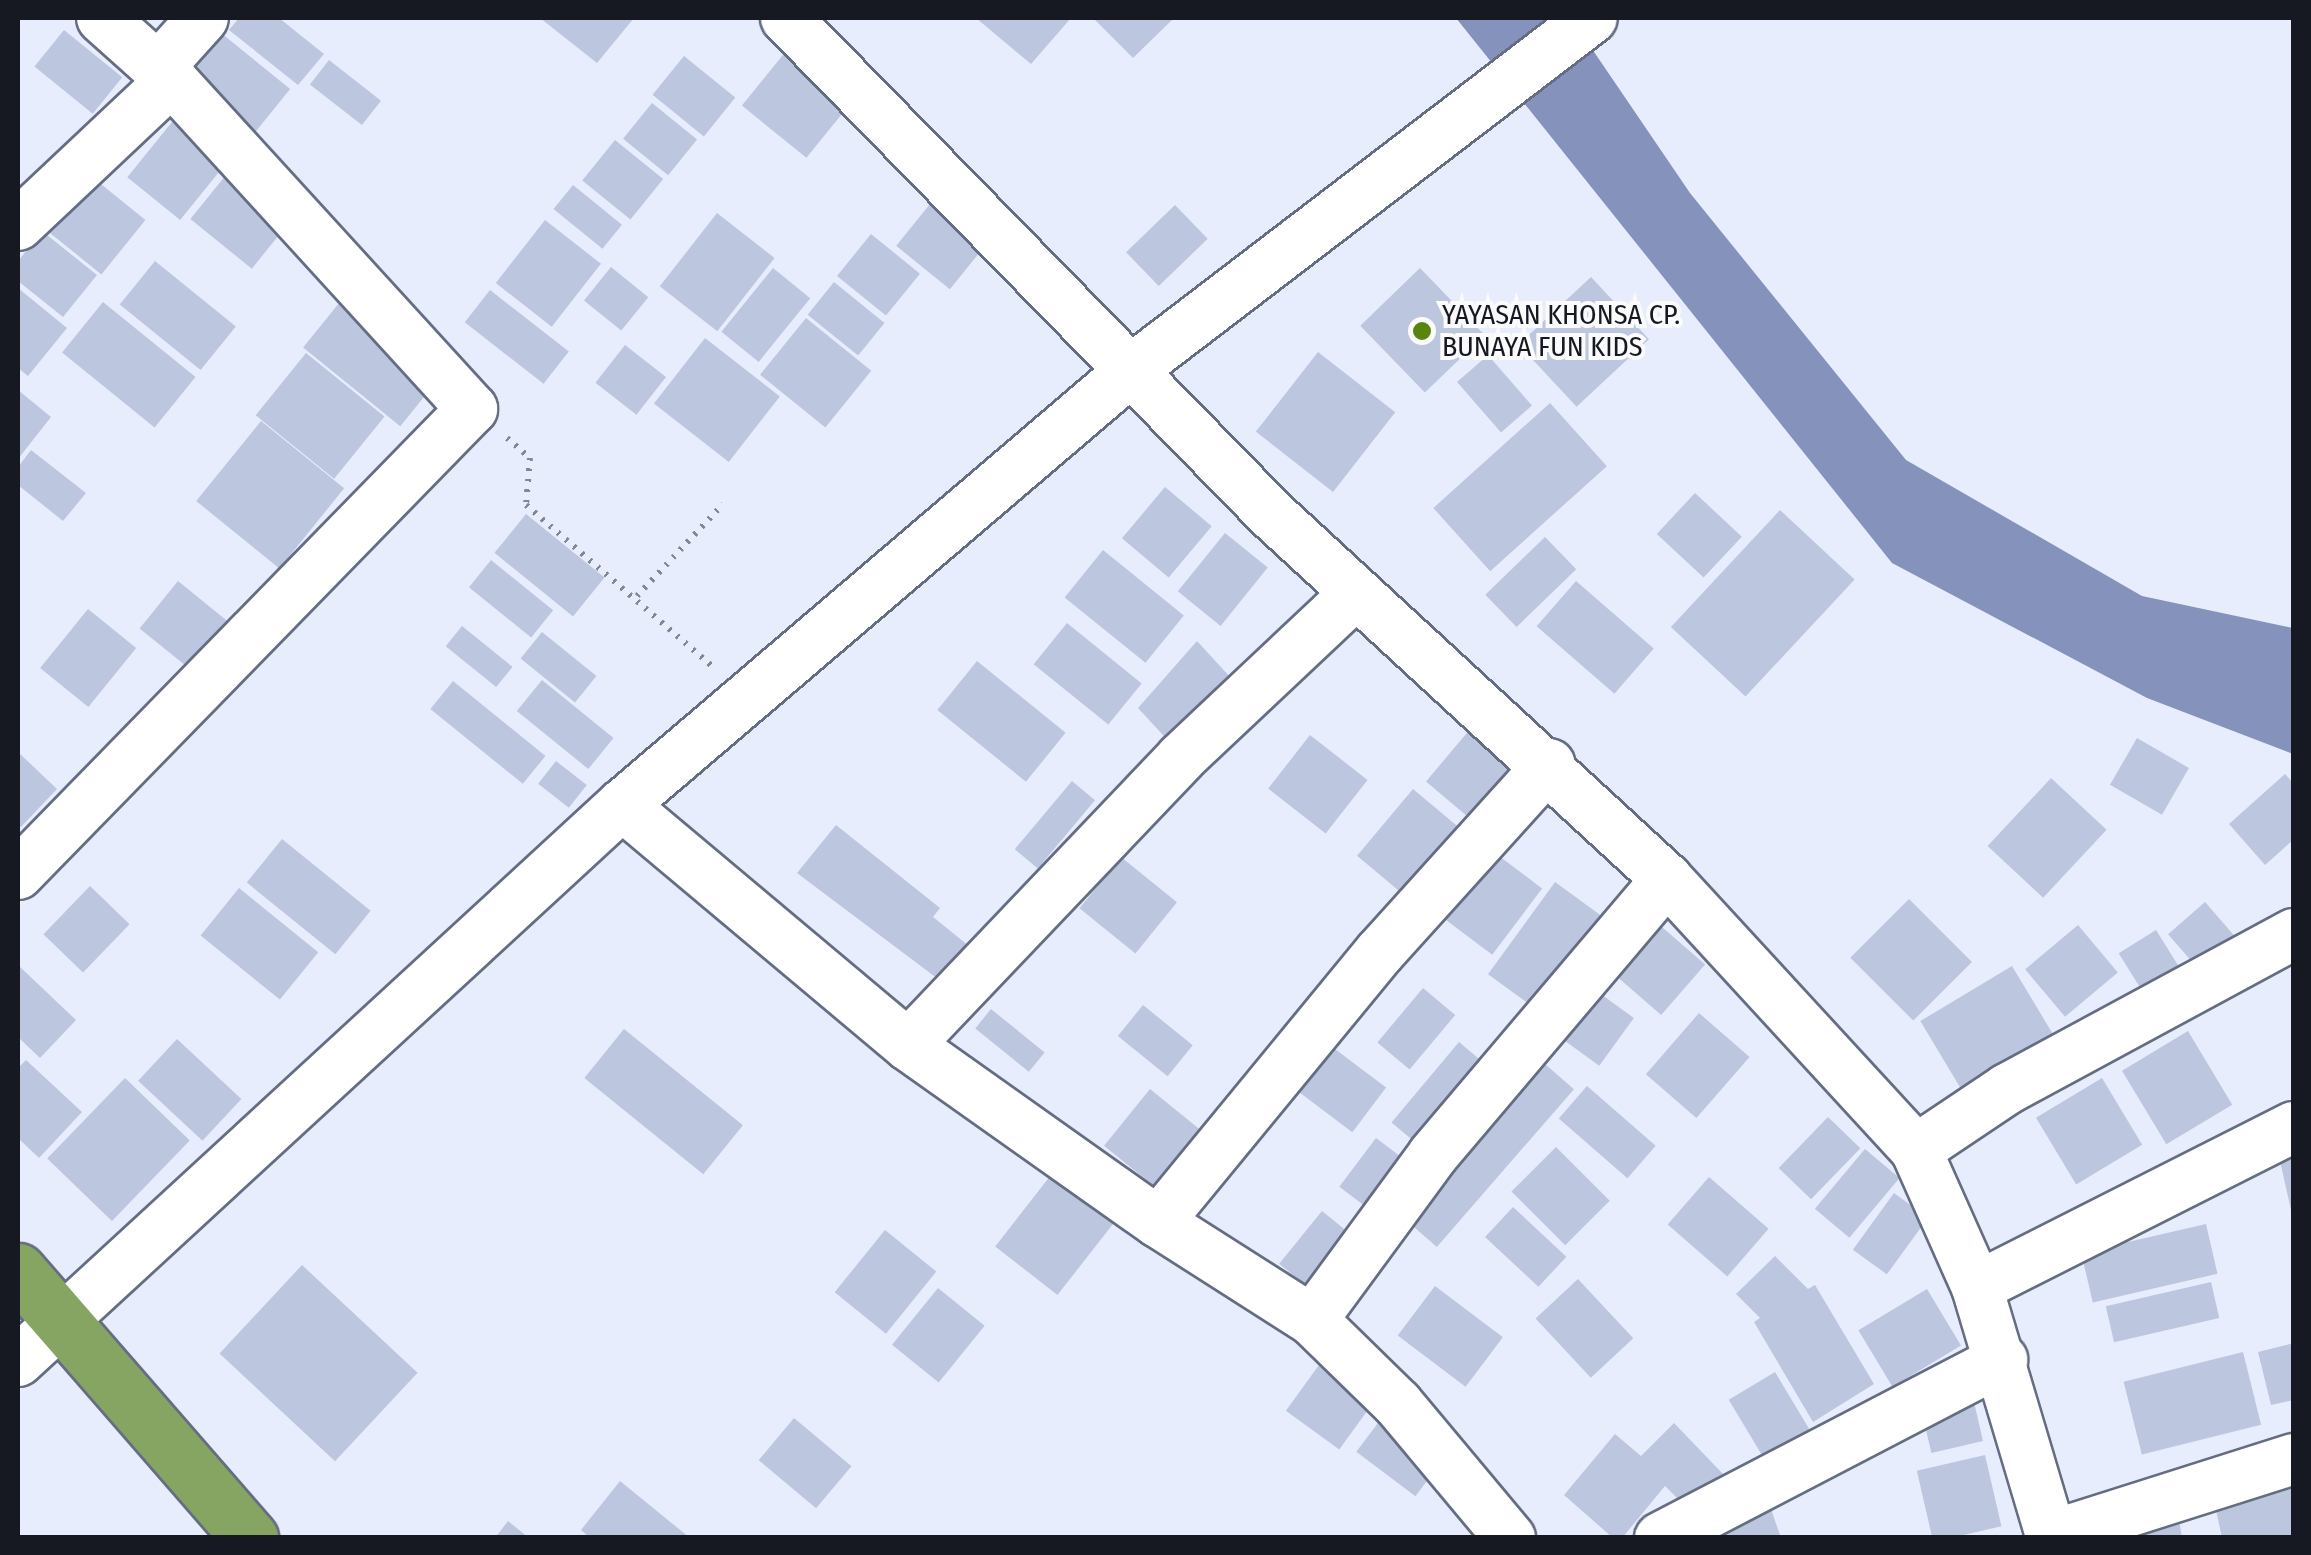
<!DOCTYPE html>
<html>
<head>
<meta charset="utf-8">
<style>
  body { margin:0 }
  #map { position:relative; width:2311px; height:1555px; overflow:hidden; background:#e8edfd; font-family:"Fira Sans Condensed",sans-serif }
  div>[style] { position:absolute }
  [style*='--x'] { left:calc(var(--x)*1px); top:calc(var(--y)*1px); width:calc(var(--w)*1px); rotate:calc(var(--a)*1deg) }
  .water>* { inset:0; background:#8593bc }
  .building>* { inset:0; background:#bdc6df; transform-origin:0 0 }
  .path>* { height:6px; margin-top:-3px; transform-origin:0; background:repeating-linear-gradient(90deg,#838794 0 2.5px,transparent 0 10.5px) }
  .roads { filter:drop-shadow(2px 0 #656d83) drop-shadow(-2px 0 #656d83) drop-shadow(0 2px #656d83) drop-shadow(0 -2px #656d83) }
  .street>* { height:50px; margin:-25px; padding:0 25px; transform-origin:25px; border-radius:25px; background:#fff }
  .highway>* { height:55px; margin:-27.5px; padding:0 27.5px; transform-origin:27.5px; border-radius:27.5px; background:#86a563 }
  .dots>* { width:28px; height:28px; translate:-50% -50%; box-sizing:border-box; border:5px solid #fbfbfb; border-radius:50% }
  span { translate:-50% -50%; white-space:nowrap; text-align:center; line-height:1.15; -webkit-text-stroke:8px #fbfbfb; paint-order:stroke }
  .poi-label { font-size:28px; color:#161922 }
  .left { translate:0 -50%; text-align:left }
  .frame { position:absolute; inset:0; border:20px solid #161922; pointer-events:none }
</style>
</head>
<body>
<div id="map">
  <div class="water">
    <div style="clip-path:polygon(1456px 18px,1571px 18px,1690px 193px,1906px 460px,2142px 596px,2293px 628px,2293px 754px,2147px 698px,1892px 563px)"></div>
  </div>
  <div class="building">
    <div style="clip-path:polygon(239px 18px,279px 18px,324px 54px,298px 85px,229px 30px)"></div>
    <div style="clip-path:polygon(540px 18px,634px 18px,597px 63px)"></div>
    <div style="clip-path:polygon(976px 18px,1071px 18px,1031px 64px)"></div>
    <div style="clip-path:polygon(1093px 18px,1174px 18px,1133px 58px)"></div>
    <div style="left:64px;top:30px;width:75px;height:47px;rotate:39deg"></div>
    <div style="left:221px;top:33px;width:89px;height:55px;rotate:39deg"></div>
    <div style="left:791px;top:45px;width:83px;height:78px;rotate:39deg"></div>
    <div style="left:684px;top:56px;width:66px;height:50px;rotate:39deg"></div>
    <div style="left:329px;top:60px;width:66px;height:31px;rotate:38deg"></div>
    <div style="left:652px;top:103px;width:58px;height:46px;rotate:39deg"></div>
    <div style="left:172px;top:122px;width:68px;height:71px;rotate:39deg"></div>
    <div style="left:615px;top:140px;width:62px;height:52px;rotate:39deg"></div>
    <div style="left:230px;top:170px;width:79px;height:63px;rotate:39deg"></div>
    <div style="left:91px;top:176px;width:70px;height:70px;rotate:39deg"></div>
    <div style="left:573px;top:185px;width:63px;height:31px;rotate:39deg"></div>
    <div style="left:939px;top:193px;width:69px;height:68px;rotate:39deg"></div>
    <div style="left:1175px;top:205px;width:47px;height:68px;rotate:46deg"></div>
    <div style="left:717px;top:213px;width:73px;height:93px;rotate:38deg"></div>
    <div style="left:545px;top:220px;width:71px;height:80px;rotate:38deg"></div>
    <div style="clip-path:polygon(42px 231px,97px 275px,63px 317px,18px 281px,18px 261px)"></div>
    <div style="left:871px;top:234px;width:63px;height:54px;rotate:39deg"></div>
    <div style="left:155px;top:261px;width:104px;height:56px;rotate:39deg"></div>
    <div style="left:611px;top:267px;width:48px;height:43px;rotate:39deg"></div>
    <div style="left:773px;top:268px;width:48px;height:82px;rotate:39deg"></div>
    <div style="left:1420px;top:268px;width:93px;height:83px;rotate:46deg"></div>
    <div style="left:1591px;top:277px;width:85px;height:99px;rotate:47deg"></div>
    <div style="left:834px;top:282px;width:65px;height:42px;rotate:39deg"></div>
    <div style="clip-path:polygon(18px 288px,67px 328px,28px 376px,18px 368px)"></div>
    <div style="left:490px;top:290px;width:100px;height:41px;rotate:38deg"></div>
    <div style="left:344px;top:297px;width:125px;height:65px;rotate:39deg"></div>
    <div style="left:103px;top:302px;width:119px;height:65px;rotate:39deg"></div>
    <div style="left:806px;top:318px;width:84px;height:73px;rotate:39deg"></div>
    <div style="left:705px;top:338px;width:95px;height:83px;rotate:38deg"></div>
    <div style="left:625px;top:345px;width:52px;height:48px;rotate:38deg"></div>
    <div style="left:1318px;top:352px;width:98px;height:101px;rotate:38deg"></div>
    <div style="left:306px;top:353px;width:101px;height:80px;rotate:39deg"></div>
    <div style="left:1488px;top:355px;width:67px;height:41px;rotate:49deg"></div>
    <div style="clip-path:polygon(18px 390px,51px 417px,18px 459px)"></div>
    <div style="left:1550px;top:403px;width:85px;height:157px;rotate:48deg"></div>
    <div style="left:261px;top:421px;width:107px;height:103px;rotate:39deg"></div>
    <div style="clip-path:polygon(31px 450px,86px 493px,63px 521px,18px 485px,18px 467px)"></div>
    <div style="left:1165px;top:487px;width:61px;height:67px;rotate:40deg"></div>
    <div style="left:1695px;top:493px;width:64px;height:56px;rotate:43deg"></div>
    <div style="left:1780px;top:510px;width:102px;height:160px;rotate:43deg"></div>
    <div style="left:526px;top:514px;width:101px;height:50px;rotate:39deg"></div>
    <div style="left:1225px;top:533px;width:55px;height:75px;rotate:39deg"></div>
    <div style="left:1545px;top:537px;width:45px;height:83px;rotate:46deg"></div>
    <div style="left:1103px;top:550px;width:104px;height:61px;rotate:39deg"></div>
    <div style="left:491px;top:560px;width:80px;height:35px;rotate:39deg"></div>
    <div style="left:178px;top:581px;width:63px;height:61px;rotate:39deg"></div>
    <div style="left:1576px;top:581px;width:103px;height:60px;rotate:41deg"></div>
    <div style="left:88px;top:609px;width:62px;height:76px;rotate:39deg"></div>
    <div style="left:1067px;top:623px;width:96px;height:53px;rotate:39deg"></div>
    <div style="left:462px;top:626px;width:65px;height:26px;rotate:39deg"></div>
    <div style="left:542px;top:632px;width:70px;height:34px;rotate:39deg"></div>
    <div style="clip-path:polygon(1197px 641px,1230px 677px,1174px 747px,1138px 708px)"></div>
    <div style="left:977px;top:661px;width:114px;height:63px;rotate:39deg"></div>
    <div style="left:542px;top:680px;width:92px;height:40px;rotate:39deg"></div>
    <div style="left:453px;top:681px;width:119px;height:36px;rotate:39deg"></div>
    <div style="left:1471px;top:728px;width:60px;height:70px;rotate:40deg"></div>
    <div style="left:1310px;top:735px;width:73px;height:68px;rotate:38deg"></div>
    <div style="left:2137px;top:738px;width:60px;height:54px;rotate:30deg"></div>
    <div style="clip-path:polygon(18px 752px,57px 789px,21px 827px,18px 824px)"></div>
    <div style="left:556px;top:761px;width:39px;height:29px;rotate:38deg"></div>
    <div style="clip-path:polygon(2285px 774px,2294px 784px,2294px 839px,2265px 865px,2229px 824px)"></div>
    <div style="left:2051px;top:778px;width:76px;height:93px;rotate:43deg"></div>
    <div style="left:1072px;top:781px;width:30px;height:89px;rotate:40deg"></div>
    <div style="left:1413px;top:789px;width:62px;height:87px;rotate:40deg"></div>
    <div style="clip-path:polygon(836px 825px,940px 908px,933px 917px,969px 946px,942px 982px,797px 873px)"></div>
    <div style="left:282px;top:839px;width:114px;height:56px;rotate:39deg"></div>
    <div style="left:1491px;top:850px;width:64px;height:83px;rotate:37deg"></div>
    <div style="left:1121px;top:857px;width:72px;height:66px;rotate:39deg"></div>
    <div style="left:1555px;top:882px;width:59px;height:114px;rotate:36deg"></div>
    <div style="left:90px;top:886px;width:55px;height:67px;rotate:44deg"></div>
    <div style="left:239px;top:888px;width:102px;height:61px;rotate:39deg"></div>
    <div style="left:1909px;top:899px;width:89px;height:83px;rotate:45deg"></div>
    <div style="left:2205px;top:902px;width:44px;height:49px;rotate:49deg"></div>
    <div style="left:1647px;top:914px;width:77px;height:67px;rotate:41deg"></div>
    <div style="left:2078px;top:925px;width:62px;height:69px;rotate:50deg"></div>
    <div style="left:2156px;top:930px;width:53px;height:44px;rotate:58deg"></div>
    <div style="clip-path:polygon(18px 965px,76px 1020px,40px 1058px,18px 1037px)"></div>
    <div style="left:2012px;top:966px;width:92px;height:107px;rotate:59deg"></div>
    <div style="left:1587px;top:984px;width:58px;height:59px;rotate:36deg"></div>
    <div style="left:1423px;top:988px;width:42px;height:71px;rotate:40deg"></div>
    <div style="left:1143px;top:1005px;width:64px;height:40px;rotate:39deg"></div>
    <div style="left:991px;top:1009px;width:69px;height:25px;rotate:39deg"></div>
    <div style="left:1699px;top:1013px;width:67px;height:81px;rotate:41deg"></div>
    <div style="left:624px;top:1029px;width:153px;height:63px;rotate:39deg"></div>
    <div style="left:2188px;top:1031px;width:86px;height:77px;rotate:59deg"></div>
    <div style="left:177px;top:1039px;width:88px;height:57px;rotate:43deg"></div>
    <div style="left:1323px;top:1040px;width:79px;height:56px;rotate:37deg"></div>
    <div style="left:1459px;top:1042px;width:43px;height:105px;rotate:40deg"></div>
    <div style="left:1537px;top:1057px;width:49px;height:209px;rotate:41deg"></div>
    <div style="clip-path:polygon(26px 1060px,82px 1112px,39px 1158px,18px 1138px,18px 1068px)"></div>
    <div style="left:125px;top:1078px;width:90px;height:112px;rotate:44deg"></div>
    <div style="left:2102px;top:1078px;width:78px;height:77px;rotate:59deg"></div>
    <div style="left:1587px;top:1086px;width:91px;height:43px;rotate:41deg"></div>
    <div style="left:1150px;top:1089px;width:75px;height:73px;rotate:39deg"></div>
    <div style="left:1828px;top:1117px;width:45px;height:71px;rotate:44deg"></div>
    <div style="left:1376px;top:1138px;width:44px;height:61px;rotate:37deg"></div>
    <div style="left:1556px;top:1147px;width:76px;height:63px;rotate:45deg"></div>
    <div style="left:1865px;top:1149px;width:45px;height:78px;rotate:40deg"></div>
    <div style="clip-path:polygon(2294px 1157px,2294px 1219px,2293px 1219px,2280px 1161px)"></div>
    <div style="left:1058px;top:1166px;width:79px;height:102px;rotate:38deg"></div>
    <div style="left:1709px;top:1177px;width:79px;height:63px;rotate:41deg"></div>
    <div style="left:1894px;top:1193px;width:42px;height:70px;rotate:36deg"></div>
    <div style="left:1513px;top:1207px;width:73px;height:41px;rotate:43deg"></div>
    <div style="left:1322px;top:1211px;width:44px;height:68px;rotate:39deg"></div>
    <div style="left:2206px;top:1224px;width:51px;height:128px;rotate:77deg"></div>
    <div style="left:885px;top:1230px;width:66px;height:80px;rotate:39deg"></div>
    <div style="clip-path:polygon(1775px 1256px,1808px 1289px,1815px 1285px,1874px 1384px,1813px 1422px,1754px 1322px,1760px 1318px,1736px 1294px)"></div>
    <div style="left:302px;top:1265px;width:158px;height:121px;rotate:43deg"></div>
    <div style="left:1578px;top:1279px;width:81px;height:58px;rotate:47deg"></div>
    <div style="left:2211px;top:1282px;width:37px;height:108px;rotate:77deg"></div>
    <div style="left:1435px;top:1286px;width:85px;height:62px;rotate:37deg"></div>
    <div style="left:938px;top:1288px;width:60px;height:73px;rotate:39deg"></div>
    <div style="left:1927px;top:1289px;width:66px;height:80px;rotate:59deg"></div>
    <div style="clip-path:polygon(2294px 1343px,2294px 1400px,2271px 1405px,2258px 1352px)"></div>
    <div style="left:2243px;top:1352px;width:75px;height:123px;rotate:76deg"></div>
    <div style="left:1327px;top:1354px;width:66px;height:70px;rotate:36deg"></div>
    <div style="left:1775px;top:1372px;width:74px;height:54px;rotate:59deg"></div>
    <div style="left:1974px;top:1402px;width:40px;height:53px;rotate:77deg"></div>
    <div style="left:794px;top:1418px;width:75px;height:55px;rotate:40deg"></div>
    <div style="left:1378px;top:1423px;width:74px;height:36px;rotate:37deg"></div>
    <div style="clip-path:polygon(1674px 1423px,1724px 1475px,1689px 1510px,1665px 1486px,1622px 1538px,1613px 1538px,1564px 1495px,1615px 1434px,1641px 1456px)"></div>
    <div style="left:1985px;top:1455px;width:73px;height:70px;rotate:77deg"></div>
    <div style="clip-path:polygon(620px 1481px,690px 1538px,590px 1538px,581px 1530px)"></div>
    <div style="clip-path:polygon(2291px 1487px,2294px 1536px,2222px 1538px,2215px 1505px)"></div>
    <div style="clip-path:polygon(1771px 1509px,1781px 1538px,1696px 1538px)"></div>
    <div style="clip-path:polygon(2179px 1519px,2182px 1538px,2114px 1538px)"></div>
    <div style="clip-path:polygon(508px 1521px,529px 1538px,495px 1538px)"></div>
  </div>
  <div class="path">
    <div style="--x:507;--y:438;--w:30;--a:41"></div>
    <div style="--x:530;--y:458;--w:47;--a:94.9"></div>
    <div style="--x:526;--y:505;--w:246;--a:40.9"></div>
    <div style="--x:637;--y:596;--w:126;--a:-46.9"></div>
  </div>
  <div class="roads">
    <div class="street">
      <div style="--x:102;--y:18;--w:75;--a:41.8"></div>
      <div style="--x:786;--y:18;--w:694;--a:45.64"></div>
      <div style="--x:1271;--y:514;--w:539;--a:42.67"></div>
      <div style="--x:1667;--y:879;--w:368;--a:47.4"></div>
      <div style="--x:1916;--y:1150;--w:150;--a:66"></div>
      <div style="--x:1977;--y:1287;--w:262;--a:73.4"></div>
      <div style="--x:18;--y:225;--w:212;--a:-43.3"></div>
      <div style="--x:172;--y:80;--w:18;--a:-139"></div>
      <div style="--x:158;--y:68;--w:67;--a:-48"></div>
      <div style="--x:622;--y:805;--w:373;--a:40"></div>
      <div style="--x:908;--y:1045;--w:306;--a:35.3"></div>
      <div style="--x:1158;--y:1222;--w:183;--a:32.5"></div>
      <div style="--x:1312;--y:1320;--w:120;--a:44.3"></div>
      <div style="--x:1398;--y:1404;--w:175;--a:50.1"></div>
      <div style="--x:18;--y:874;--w:650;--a:-45.69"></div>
      <div style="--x:472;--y:409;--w:445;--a:-132.4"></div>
      <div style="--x:908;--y:1045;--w:396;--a:-46.4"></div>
      <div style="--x:1181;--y:758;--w:239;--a:-43.3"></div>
      <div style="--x:1916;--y:1150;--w:110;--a:-33.8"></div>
      <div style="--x:2007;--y:1089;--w:326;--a:-28.4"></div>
      <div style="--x:1158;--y:1222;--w:350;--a:-50.6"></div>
      <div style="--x:1380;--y:952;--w:253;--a:-47.9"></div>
      <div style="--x:1977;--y:1287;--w:355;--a:-26.8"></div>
      <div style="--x:1312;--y:1320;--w:205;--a:-53.7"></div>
      <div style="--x:1433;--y:1155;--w:362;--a:-49.7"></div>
      <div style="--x:18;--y:1361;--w:821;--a:-42.63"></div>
      <div style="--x:622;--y:805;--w:673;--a:-40.48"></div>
      <div style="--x:1134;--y:368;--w:576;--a:-37.39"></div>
      <div style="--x:2051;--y:1536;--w:255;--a:-17.6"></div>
      <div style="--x:1660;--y:1538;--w:386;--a:-27.5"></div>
    </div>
    <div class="highway">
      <div style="--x:18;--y:1271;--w:354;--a:49"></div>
    </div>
  </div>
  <div class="dots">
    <div style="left:1422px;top:331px;background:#59840e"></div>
  </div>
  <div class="poi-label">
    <span class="left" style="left:1442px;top:331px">YAYASAN KHONSA CP.<br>BUNAYA FUN KIDS</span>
  </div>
  <div class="frame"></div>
</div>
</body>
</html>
